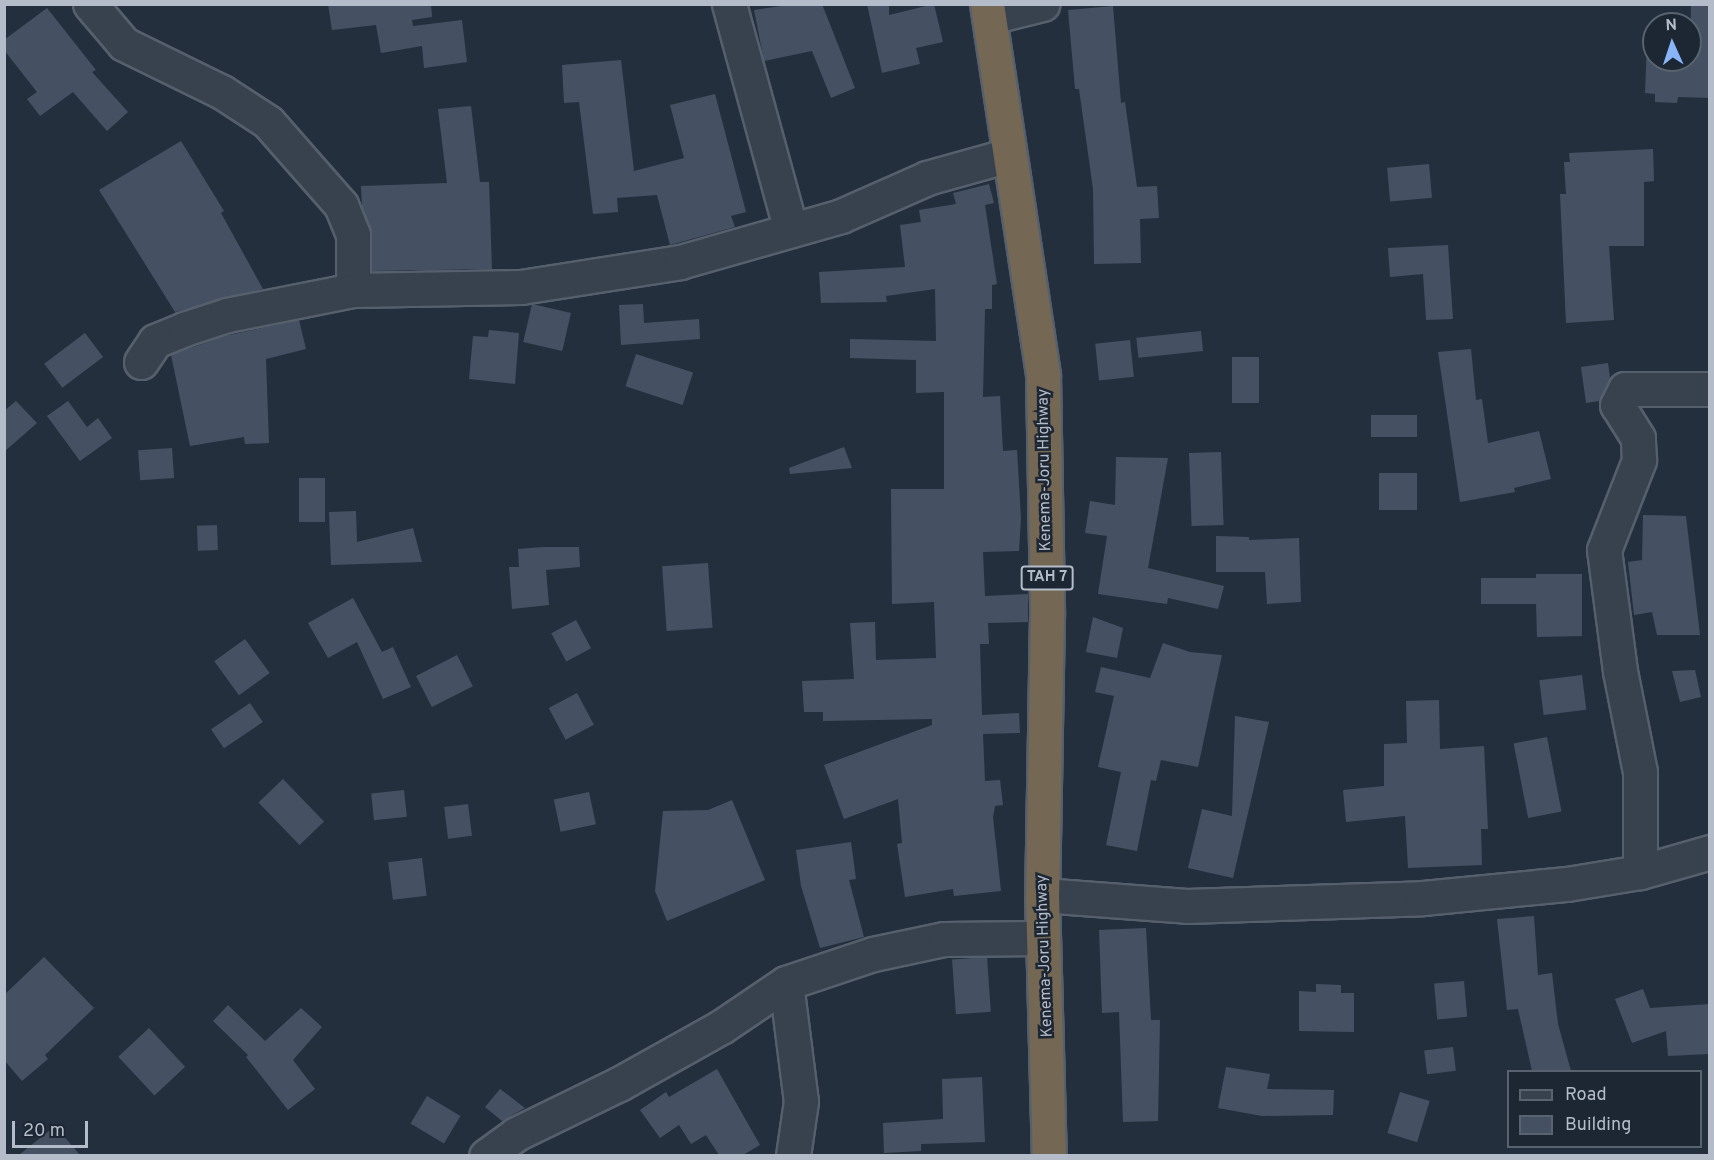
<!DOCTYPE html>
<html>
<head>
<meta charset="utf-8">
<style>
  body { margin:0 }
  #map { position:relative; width:1714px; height:1160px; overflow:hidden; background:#242f3e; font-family:Overpass,sans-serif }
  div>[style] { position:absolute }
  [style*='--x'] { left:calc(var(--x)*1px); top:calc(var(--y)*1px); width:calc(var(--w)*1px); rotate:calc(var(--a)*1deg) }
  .building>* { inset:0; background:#455162; transform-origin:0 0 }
  .roads { filter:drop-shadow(2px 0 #565f6c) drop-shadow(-2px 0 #565f6c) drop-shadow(0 2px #565f6c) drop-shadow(0 -2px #565f6c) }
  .minor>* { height:33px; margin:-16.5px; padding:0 16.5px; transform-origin:16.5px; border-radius:16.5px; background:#38414e }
  .highway>* { height:33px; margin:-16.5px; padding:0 16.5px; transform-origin:16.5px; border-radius:16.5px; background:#746855 }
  span { translate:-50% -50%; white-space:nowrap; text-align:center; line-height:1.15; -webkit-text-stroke:5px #1d2633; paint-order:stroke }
  .shield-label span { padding:2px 4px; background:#1d2633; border:2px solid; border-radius:4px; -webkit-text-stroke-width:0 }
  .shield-label { font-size:15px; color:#b4bcc9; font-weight:700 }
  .street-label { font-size:16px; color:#b4bcc9 }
  .frame { position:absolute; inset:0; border:6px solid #b4bcc9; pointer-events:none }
  .legend { position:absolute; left:1507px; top:1070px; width:195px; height:78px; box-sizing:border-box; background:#1d2633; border:2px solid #59626f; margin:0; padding:8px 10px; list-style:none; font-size:18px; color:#b4bcc9 }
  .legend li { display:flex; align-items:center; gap:12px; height:30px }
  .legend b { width:30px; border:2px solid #59626f }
  .north { position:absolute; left:1642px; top:12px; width:60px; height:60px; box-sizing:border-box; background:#1d2633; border:2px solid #59626f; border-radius:50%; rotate:357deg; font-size:16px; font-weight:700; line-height:24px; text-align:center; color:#b4bcc9 }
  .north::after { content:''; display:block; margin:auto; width:21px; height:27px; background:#8ab4f8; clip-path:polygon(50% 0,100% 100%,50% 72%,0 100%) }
  .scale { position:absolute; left:12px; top:1121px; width:76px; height:27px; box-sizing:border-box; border:3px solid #b4bcc9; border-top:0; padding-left:8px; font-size:18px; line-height:21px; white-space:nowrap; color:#b4bcc9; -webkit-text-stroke:4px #1d2633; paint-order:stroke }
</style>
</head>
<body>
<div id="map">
  <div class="building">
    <div style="clip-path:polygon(328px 4px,431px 4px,432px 17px,412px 20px,413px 26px,462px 20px,467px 62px,424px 68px,422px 46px,381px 53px,376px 25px,332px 30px)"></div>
    <div style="clip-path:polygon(795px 4px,822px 4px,855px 88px,831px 98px,812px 51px,764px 61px,754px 10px)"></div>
    <div style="clip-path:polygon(867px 4px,889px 4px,889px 15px,934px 4px,943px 42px,916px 48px,920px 64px,882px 73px)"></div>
    <div style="clip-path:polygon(1691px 4px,1710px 4px,1710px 98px,1678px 97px,1677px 103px,1655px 102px,1655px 94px,1645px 93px,1647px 42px,1654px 42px,1654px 60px,1690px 60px)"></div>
    <div style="clip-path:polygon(1113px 6px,1121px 103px,1125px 102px,1137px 187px,1157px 186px,1159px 218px,1140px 219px,1141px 263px,1094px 264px,1093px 189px,1079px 89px,1075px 89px,1068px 10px)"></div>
    <div style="clip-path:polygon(47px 8px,96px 70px,92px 72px,128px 112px,107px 131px,73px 92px,40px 116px,27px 99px,37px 92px,4px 50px,4px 40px)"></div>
    <div style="clip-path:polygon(621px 60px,634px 171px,684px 158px,670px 105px,715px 94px,746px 212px,731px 216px,735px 227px,670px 245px,657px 195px,617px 198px,618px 212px,593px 214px,579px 102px,564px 103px,562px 65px)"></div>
    <div style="clip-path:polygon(471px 106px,480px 182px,489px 182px,492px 269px,372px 271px,372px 235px,362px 207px,361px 186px,447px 183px,438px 109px)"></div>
    <div style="clip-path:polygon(181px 141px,224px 211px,221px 213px,263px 289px,175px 312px,99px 190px)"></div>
    <div style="clip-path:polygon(1653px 149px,1654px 181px,1644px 182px,1644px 246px,1609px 246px,1614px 320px,1566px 323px,1560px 194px,1566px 194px,1564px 162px,1570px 162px,1569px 153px)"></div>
    <div style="left:1429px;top:164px;width:34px;height:42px;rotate:85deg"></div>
    <div style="clip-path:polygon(989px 184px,994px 203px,985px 205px,997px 284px,992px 285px,992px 309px,985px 309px,983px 397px,1000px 396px,1003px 451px,1017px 450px,1021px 518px,1019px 551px,983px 552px,985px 596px,1028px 594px,1028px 622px,988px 623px,989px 644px,980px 644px,982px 715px,1019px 713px,1020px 733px,983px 734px,985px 781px,1000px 780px,1003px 805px,995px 806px,993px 817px,1001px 891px,954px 896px,953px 889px,905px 897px,897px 844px,902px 843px,898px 799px,844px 819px,824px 765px,932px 725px,932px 719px,823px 721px,823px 712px,804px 712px,802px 681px,854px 679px,850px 623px,875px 622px,876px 660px,936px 658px,934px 602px,892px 604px,891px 489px,944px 489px,944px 392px,916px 393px,916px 360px,850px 358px,850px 339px,936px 341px,935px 289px,886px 296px,887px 302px,821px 303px,819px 272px,905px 267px,900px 225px,921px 222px,919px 210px,956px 204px,953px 193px)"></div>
    <div style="clip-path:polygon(1448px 245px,1453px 319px,1426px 320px,1423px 274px,1390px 277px,1388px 248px)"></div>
    <div style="left:532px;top:304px;width:40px;height:39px;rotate:13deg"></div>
    <div style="clip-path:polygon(643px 304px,644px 323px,699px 319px,700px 339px,621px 345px,619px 305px)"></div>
    <div style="clip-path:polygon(299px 320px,306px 349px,266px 359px,269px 443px,245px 444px,244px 437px,190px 446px,171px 355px,225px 336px)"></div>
    <div style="clip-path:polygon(489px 330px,519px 333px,515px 384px,469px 379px,473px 336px,488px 337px)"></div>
    <div style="left:1201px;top:331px;width:20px;height:65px;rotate:84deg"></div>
    <div style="left:85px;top:333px;width:30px;height:51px;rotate:53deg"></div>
    <div style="left:1130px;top:340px;width:37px;height:35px;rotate:84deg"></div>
    <div style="clip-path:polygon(1471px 349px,1476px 400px,1482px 399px,1488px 443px,1539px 431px,1551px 479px,1514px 488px,1515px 492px,1460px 502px,1438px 352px)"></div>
    <div style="left:636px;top:354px;width:60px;height:34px;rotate:18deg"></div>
    <div style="left:1232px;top:357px;width:27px;height:46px"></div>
    <div style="clip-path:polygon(1608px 363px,1610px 378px,1599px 401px,1586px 403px,1581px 367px)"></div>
    <div style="clip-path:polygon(16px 401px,37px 423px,4px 452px,4px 411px)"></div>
    <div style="clip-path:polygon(68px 401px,87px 427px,98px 418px,112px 438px,80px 461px,47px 416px)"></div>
    <div style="left:1417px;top:415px;width:22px;height:46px;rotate:90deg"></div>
    <div style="clip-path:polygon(844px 447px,852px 468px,790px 474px,789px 468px)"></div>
    <div style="left:172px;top:448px;width:30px;height:34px;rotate:86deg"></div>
    <div style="left:1221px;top:452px;width:73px;height:32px;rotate:88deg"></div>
    <div style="clip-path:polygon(1116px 457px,1168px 458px,1148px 568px,1224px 586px,1218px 609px,1168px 598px,1167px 604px,1098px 594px,1107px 536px,1085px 533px,1090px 501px,1115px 505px)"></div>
    <div style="left:1379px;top:473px;width:38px;height:37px"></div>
    <div style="left:299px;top:478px;width:26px;height:44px"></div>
    <div style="clip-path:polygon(356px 511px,357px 542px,413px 528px,422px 562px,331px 565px,329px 512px)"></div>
    <div style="clip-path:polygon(1643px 515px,1686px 516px,1700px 635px,1657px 635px,1652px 612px,1634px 615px,1628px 562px,1642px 560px)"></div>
    <div style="left:217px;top:525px;width:25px;height:20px;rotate:88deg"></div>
    <div style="clip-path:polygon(1216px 536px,1249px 537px,1249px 540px,1299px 538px,1301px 602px,1267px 604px,1265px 572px,1216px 572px)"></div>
    <div style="clip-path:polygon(544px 547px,579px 547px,580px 567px,546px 570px,549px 605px,512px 609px,509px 567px,519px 567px,518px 549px)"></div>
    <div style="left:708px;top:563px;width:65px;height:46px;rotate:86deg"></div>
    <div style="clip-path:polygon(1536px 574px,1582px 574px,1582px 636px,1537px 637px,1536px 604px,1481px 604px,1481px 578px,1536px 578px)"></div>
    <div style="clip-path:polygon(353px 598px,382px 652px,393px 647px,411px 687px,383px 699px,357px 642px,328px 658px,308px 623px)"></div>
    <div style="clip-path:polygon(1093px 617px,1123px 628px,1117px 658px,1086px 652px)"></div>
    <div style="left:576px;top:620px;width:32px;height:28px;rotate:62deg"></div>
    <div style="left:245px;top:639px;width:42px;height:38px;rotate:54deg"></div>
    <div style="clip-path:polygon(1163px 643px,1190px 652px,1222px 655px,1198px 767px,1161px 760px,1156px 781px,1151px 780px,1137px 851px,1106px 845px,1121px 772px,1098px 767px,1114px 696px,1095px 692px,1101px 667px,1150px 678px)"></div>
    <div style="left:457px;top:655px;width:35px;height:46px;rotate:63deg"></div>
    <div style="clip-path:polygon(1695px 670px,1701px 697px,1680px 702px,1672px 671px)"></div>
    <div style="left:1582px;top:675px;width:35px;height:43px;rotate:83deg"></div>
    <div style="left:577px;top:693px;width:36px;height:32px;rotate:62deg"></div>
    <div style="clip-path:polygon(1439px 700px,1440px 749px,1484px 746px,1488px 829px,1481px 829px,1482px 865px,1408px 868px,1405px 816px,1346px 822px,1343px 790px,1384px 786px,1384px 744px,1407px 743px,1406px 701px)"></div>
    <div style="left:250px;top:703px;width:23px;height:47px;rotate:56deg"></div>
    <div style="clip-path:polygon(1235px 716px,1269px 722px,1233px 878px,1188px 868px,1202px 809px,1232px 816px)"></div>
    <div style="left:1547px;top:737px;width:76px;height:34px;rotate:79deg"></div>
    <div style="left:283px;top:779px;width:59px;height:34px;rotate:46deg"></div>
    <div style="left:404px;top:790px;width:27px;height:33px;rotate:84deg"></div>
    <div style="left:589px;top:792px;width:33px;height:36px;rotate:78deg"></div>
    <div style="clip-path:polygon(732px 800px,765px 880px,667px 921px,655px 891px,663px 811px,708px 810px)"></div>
    <div style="left:468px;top:804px;width:32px;height:24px;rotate:83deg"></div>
    <div style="clip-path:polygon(851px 842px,856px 879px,849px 880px,864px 937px,820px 948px,801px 886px,796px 850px)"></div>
    <div style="left:422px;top:858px;width:38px;height:34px;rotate:83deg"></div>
    <div style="clip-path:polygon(1534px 916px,1538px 975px,1552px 973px,1558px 1024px,1571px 1071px,1532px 1071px,1518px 1009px,1507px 1010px,1497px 919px)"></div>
    <div style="clip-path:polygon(1146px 928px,1151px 1020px,1160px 1020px,1158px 1121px,1123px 1122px,1119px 1012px,1102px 1013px,1099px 930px)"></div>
    <div style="clip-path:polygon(44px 957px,94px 1008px,45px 1055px,48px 1059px,22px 1081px,4px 1060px,4px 995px)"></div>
    <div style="left:987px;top:957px;width:55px;height:35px;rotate:86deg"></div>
    <div style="left:1464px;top:981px;width:36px;height:30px;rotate:85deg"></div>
    <div style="clip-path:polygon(1316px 984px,1341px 985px,1341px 993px,1354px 993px,1354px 1032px,1299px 1031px,1299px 991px,1316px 992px)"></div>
    <div style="clip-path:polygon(1643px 989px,1650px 1008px,1710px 1004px,1710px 1054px,1668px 1056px,1666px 1031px,1632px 1043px,1615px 999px)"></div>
    <div style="clip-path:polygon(228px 1005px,265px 1041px,301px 1008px,322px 1027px,293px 1060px,315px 1089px,288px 1110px,246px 1057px,248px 1055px,213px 1021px)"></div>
    <div style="left:149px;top:1028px;width:53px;height:42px;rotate:47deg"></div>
    <div style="left:1453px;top:1047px;width:24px;height:29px;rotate:83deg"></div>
    <div style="clip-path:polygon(1226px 1067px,1270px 1074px,1267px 1089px,1334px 1090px,1333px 1115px,1262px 1116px,1218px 1108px)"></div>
    <div style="clip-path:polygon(717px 1069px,760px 1145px,743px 1155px,719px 1155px,706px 1135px,691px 1144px,679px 1125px,660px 1138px,640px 1110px,666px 1092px,669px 1097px)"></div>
    <div style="clip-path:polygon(982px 1077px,985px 1142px,921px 1144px,921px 1151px,884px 1153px,883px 1123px,943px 1119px,942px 1079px)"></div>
    <div style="clip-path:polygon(500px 1089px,525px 1108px,502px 1121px,485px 1107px)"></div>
    <div style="left:1400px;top:1092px;width:31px;height:43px;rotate:17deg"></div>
    <div style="left:427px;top:1096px;width:39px;height:32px;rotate:31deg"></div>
    <div style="clip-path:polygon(55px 1126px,80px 1155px,19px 1155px)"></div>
  </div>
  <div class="roads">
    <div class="minor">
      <div style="--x:90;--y:4;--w:52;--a:49.6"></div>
      <div style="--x:124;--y:44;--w:109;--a:26.1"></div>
      <div style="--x:222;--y:92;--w:55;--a:33.1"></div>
      <div style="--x:268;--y:122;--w:111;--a:48.7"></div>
      <div style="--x:341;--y:205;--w:32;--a:68"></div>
      <div style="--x:353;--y:235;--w:55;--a:90"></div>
      <div style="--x:729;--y:4;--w:234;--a:74.7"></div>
      <div style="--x:990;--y:17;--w:54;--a:-14"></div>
      <div style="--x:141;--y:362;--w:25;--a:-56"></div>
      <div style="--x:155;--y:341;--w:31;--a:-22"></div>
      <div style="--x:184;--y:329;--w:45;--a:-18"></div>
      <div style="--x:227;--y:315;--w:128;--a:-11.2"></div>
      <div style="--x:353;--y:290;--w:168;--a:-1"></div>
      <div style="--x:521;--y:287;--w:161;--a:-8.9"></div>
      <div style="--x:680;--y:262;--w:167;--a:-15.9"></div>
      <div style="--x:841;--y:216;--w:94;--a:-23.8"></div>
      <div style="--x:927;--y:178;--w:85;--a:-15.7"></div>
      <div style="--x:1640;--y:872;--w:100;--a:-90"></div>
      <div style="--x:1640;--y:772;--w:103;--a:-101.2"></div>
      <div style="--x:1620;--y:671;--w:122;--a:-97.5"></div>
      <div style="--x:1604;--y:550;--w:97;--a:-68.7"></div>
      <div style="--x:1639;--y:460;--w:22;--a:-93"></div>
      <div style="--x:1638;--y:438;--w:39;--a:-122"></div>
      <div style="--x:1617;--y:405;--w:18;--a:-63"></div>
      <div style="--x:1625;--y:389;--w:85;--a:0"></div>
      <div style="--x:1042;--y:895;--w:145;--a:4.3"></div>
      <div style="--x:1187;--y:906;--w:236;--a:-1.9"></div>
      <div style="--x:1423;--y:898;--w:145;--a:-5.6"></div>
      <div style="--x:1567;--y:884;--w:74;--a:-9.3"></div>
      <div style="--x:1640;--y:872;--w:73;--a:-15.9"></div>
      <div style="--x:786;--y:983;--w:119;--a:82.8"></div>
      <div style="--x:801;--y:1101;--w:56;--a:98.3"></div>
      <div style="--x:486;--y:1156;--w:37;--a:-36"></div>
      <div style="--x:516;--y:1134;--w:114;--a:-25.9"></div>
      <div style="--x:619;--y:1084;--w:117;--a:-29.2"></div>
      <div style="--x:721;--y:1027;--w:78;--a:-34.1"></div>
      <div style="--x:786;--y:983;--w:92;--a:-18.4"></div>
      <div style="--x:873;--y:954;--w:73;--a:-11.9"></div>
      <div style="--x:944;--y:939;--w:98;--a:-0.6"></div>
    </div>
    <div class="highway">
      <div style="--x:987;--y:4;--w:375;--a:81.4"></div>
      <div style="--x:1043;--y:375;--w:240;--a:89"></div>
      <div style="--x:1047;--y:615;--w:280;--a:91"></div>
      <div style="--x:1042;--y:895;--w:261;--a:88.5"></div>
    </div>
  </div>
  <div class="shield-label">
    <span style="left:1047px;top:578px">TAH 7</span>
  </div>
  <div class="street-label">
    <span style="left:1045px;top:470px;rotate:-91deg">Kenema-Joru Highway</span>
    <span style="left:1045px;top:956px;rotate:-92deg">Kenema-Joru Highway</span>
  </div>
  <div class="frame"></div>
  <ul class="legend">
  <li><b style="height:8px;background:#38414e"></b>Road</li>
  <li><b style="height:16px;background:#455162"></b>Building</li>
  </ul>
  <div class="north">N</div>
  <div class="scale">20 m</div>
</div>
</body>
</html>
